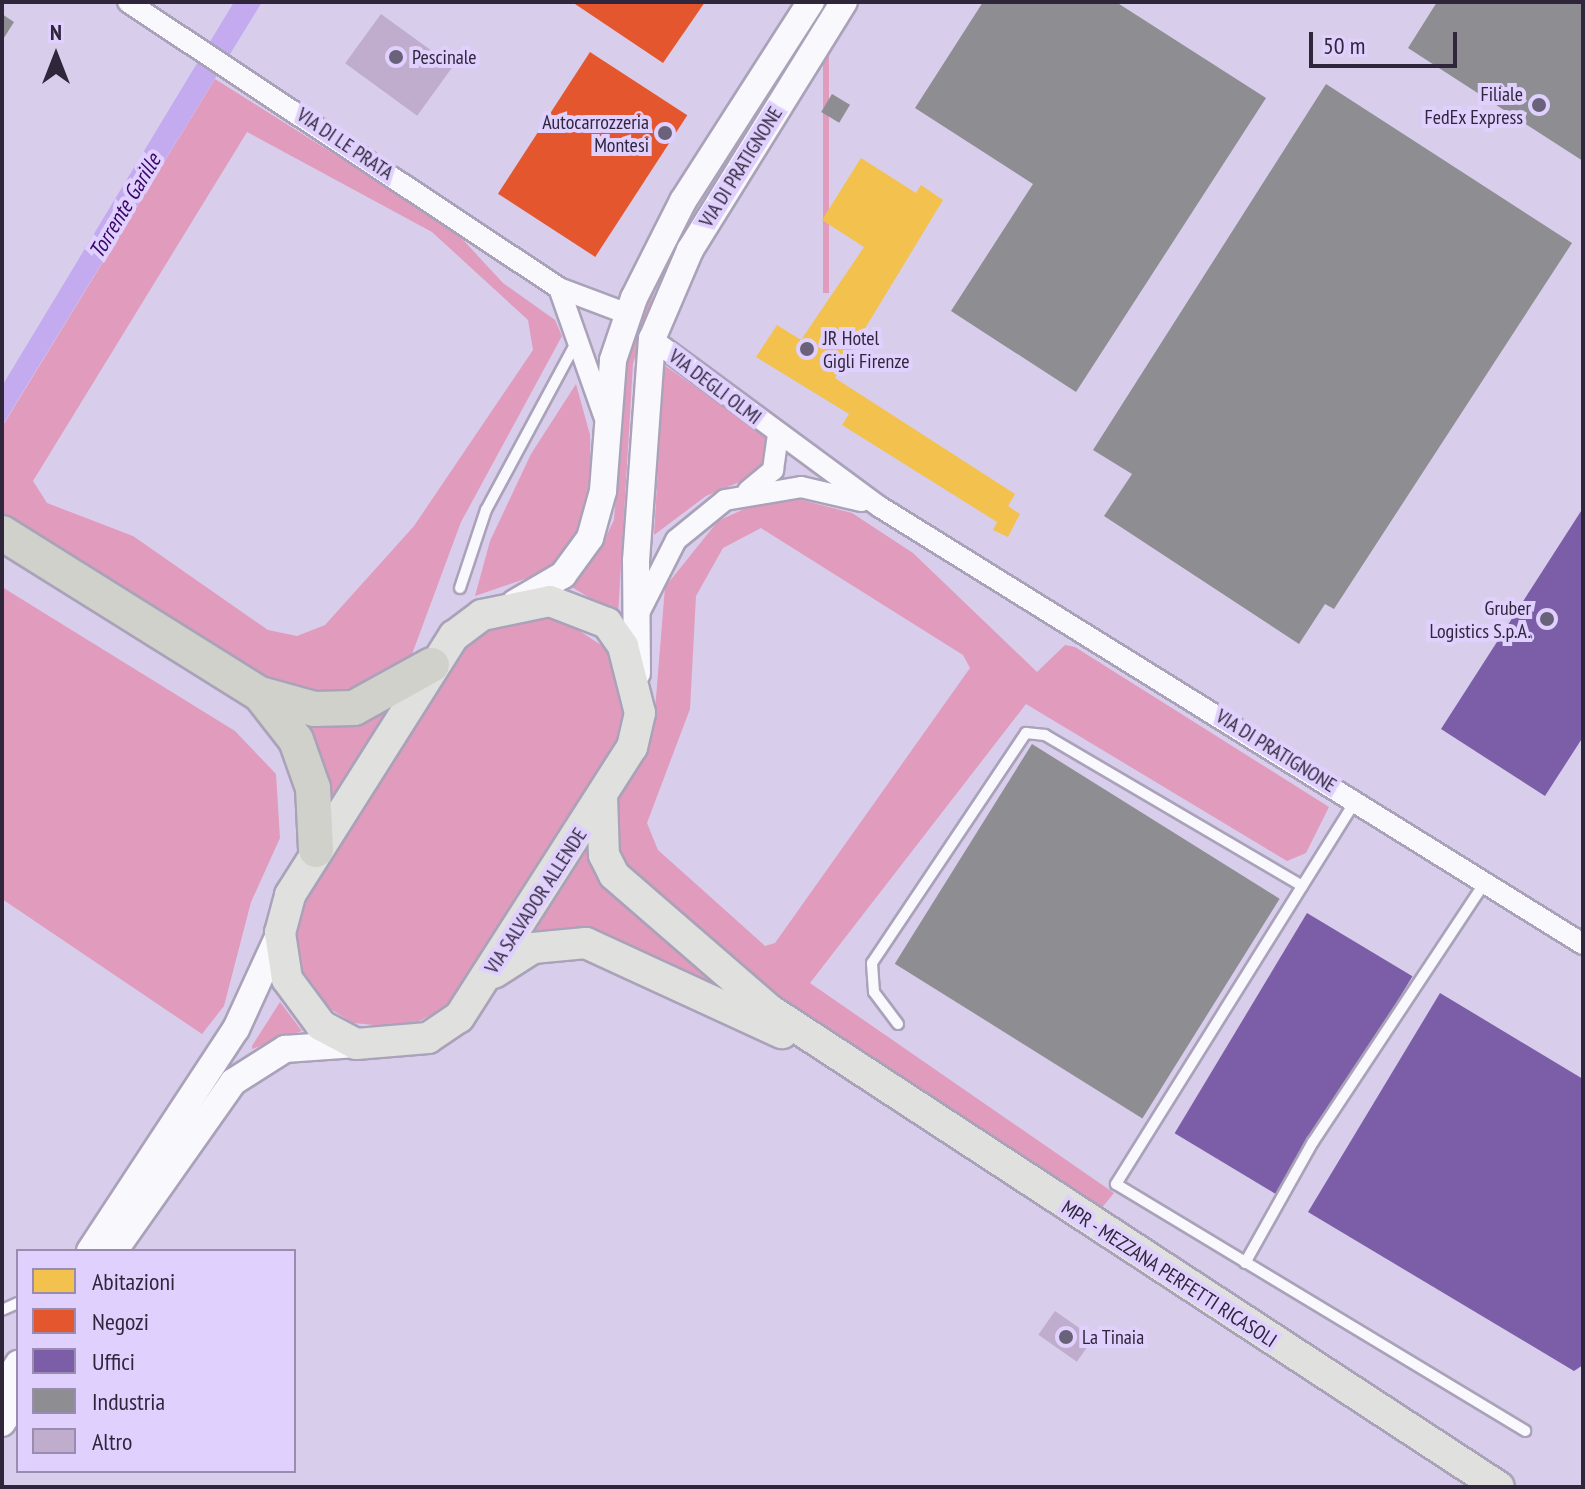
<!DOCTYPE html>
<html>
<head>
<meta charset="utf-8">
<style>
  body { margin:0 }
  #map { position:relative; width:1585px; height:1489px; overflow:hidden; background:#d8ceec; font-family:"PT Sans Narrow",sans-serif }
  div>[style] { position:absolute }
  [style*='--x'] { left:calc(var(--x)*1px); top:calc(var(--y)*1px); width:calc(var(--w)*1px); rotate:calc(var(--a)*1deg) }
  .green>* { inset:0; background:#e09bbd; transform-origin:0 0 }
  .water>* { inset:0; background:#c4aaef }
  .homes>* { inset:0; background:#f2c14e }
  .shops>* { inset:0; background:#e4572e; transform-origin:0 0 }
  .offices>* { inset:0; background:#7b5ea7; transform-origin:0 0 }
  .industry>* { inset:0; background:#8d8d92; transform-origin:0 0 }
  .building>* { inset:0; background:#c0accc; transform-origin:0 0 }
  .roads { filter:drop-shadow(2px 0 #aaa2b9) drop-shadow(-2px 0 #aaa2b9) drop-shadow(0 2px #aaa2b9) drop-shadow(0 -2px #aaa2b9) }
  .lane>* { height:10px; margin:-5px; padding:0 5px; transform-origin:5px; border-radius:5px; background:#f9f8fc }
  .street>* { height:20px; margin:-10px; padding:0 10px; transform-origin:10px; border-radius:10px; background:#f9f8fc }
  .secondary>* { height:26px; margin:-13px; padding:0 13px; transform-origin:13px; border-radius:13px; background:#f9f8fc }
  .primary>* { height:30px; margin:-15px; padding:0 15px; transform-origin:15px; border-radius:15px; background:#e0e1de }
  .highway>* { height:34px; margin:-17px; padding:0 17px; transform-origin:17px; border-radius:17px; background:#d0d1ca }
  .dots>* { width:22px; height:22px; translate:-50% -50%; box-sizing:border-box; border:4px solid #e0d0fe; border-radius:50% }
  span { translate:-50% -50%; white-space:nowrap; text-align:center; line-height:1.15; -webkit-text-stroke:8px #e0d0fe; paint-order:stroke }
  .poi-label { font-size:20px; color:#2f263c }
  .left { translate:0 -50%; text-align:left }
  .right { translate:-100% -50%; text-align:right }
  .street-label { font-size:20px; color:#2f263c }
  .water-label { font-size:22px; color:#3b0468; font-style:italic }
  .frame { position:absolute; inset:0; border:4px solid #2f263c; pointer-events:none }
  .legend { position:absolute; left:16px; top:1249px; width:280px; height:224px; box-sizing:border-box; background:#e0d0fe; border:2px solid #998cb0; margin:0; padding:10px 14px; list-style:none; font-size:24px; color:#2f263c }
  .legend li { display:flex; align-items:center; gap:16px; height:40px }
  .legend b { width:40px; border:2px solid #998cb0 }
  .north { position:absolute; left:16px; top:16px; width:80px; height:80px; -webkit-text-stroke:6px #e0d0fe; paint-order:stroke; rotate:0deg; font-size:22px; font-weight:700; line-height:32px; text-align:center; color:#2f263c }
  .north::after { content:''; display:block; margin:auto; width:28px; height:36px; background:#2f263c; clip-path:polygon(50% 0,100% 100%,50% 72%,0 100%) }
  .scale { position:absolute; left:1309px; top:32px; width:148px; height:36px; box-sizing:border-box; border:4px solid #2f263c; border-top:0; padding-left:10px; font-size:24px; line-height:28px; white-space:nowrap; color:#2f263c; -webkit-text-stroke:6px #e0d0fe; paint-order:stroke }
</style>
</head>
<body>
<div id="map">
  <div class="green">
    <div style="left:823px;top:2px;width:6px;height:291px"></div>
    <div style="clip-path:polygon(evenodd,215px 79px,453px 229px,503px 283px,555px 320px,562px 336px,461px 522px,408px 665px,340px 697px,276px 685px,2px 515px,2px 427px,215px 79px,247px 132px,432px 232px,528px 320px,533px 350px,414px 526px,325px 625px,297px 636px,268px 630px,133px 536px,47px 503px,33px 481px,247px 132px)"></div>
    <div style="clip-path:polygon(659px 275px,633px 364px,618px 615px,570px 586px,598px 553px,614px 520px,626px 363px)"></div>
    <div style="clip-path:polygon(664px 365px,770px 439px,767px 462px,754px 476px,706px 496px,654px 535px)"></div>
    <div style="clip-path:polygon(576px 384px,590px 435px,591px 491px,572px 547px,539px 574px,475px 596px,490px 541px,531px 454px)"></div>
    <div style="clip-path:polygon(evenodd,798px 499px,852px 513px,913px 553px,1037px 672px,1065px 645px,1075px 647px,1329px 807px,1306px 853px,1287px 861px,1026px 704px,810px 983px,1114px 1193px,1100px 1210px,790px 1012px,621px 870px,611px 812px,653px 734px,665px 587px,718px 521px,757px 503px,798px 499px,761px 528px,963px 655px,970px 668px,775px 943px,765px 946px,658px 850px,647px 823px,690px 709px,696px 596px,723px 548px,761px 528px)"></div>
    <div style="clip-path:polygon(2px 587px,235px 731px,276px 774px,280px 838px,251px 902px,224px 1006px,202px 1034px,2px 899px)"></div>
    <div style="clip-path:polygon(525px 614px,557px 616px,607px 649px,626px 710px,620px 738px,446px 1007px,406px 1028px,353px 1023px,324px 1005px,302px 975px,295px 938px,304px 902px,464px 648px,486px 629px)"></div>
    <div style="clip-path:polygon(389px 707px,328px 803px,292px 713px)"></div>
    <div style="clip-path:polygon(593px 840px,770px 1017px,535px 931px)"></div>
    <div style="clip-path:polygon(280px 1002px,302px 1031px,252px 1049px,252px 1046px)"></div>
  </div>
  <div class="water">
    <div style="clip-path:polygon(234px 2px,262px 2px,2px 426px,2px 386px)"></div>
  </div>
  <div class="homes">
    <div style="clip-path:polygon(861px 158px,916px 193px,921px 185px,943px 200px,835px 378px,1015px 494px,1008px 506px,1020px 514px,1008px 537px,993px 530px,997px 522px,842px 425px,849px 414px,756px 357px,777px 325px,801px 340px,864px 247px,822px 220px)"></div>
  </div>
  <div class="shops">
    <div style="clip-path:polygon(572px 2px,705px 2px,663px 63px)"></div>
    <div style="left:590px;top:52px;width:116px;height:169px;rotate:33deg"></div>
  </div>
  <div class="offices">
    <div style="clip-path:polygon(1583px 508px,1583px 737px,1545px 796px,1441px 729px)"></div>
    <div style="left:1307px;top:913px;width:123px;height:257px;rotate:31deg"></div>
    <div style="clip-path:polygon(1440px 993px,1583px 1079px,1583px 1365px,1574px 1371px,1308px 1212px)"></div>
  </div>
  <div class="industry">
    <div style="clip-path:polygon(983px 2px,1116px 2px,1266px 98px,1076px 392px,951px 311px,1033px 184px,915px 108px)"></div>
    <div style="clip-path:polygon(1437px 2px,1583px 4px,1583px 161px,1408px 48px)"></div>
    <div style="clip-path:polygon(2px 14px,14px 22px,2px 41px)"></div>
    <div style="clip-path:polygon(1326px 84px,1572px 243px,1334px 609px,1325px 604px,1299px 644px,1104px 516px,1132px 474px,1093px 450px)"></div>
    <div style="left:832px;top:94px;width:21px;height:21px;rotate:31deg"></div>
    <div style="left:1032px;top:744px;width:292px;height:259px;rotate:32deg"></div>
  </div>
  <div class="building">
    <div style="left:381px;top:14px;width:89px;height:61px;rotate:36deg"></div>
    <div style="left:1055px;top:1311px;width:47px;height:29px;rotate:35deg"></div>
  </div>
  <div class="roads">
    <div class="lane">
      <div style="--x:460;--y:588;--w:82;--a:-71.6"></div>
      <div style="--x:486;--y:510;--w:192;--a:-61.7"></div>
      <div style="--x:1356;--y:800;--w:453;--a:122"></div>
      <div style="--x:1116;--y:1184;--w:478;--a:31.1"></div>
      <div style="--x:898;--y:1024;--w:40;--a:-127"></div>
      <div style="--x:874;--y:992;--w:29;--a:-94"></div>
      <div style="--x:872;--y:963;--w:277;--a:-56.2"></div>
      <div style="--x:1026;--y:733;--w:19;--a:6"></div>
      <div style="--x:1045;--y:735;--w:298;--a:30.4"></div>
      <div style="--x:1245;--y:1263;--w:139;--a:-60.7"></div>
      <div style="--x:1313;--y:1142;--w:312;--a:-56.5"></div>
      <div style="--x:2;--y:1310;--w:17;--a:-24"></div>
    </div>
    <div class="street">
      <div style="--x:128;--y:2;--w:517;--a:33.57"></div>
      <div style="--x:559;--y:288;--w:74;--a:20.6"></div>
      <div style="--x:559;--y:288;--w:136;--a:70.6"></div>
      <div style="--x:652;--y:339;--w:283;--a:36.4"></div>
      <div style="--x:880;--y:507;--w:828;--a:31.87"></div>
      <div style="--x:748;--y:491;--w:33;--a:-40"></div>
      <div style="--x:773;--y:470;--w:35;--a:-82"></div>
      <div style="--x:640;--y:611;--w:80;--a:-63.1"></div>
      <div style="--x:676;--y:540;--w:63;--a:-39.2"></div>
      <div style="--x:725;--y:500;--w:77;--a:-9.7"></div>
      <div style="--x:801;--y:487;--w:62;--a:13.1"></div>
    </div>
    <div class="secondary">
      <div style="--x:515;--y:603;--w:56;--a:-30.3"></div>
      <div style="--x:563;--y:575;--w:46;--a:-53.9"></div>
      <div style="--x:590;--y:538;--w:49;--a:-74.5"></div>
      <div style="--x:603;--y:491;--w:131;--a:-85.6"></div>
      <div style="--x:613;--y:360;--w:65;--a:-71.3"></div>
      <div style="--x:634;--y:298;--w:109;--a:-63.2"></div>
      <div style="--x:683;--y:201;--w:237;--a:-57.3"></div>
      <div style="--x:637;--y:673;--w:112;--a:-90.5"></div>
      <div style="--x:636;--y:561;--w:223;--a:-85.9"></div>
      <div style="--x:652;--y:339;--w:97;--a:-66.9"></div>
      <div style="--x:690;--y:250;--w:292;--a:-58.2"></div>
      <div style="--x:90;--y:1251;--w:266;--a:-56.7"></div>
      <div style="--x:236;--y:1029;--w:106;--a:-65.4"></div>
      <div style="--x:114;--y:1251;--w:207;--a:-54.8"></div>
      <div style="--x:233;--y:1082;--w:62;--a:-32.4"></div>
      <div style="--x:285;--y:1049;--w:71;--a:-4"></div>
      <div style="--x:2;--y:1389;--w:30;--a:-57"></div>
      <div style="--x:2;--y:1423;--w:29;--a:-56"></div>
    </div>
    <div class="primary">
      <div style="--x:550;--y:601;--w:61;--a:21.1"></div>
      <div style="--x:607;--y:623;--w:28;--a:55"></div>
      <div style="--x:623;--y:646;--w:69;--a:75.8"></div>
      <div style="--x:640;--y:713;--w:35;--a:103"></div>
      <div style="--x:632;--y:747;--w:321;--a:122.6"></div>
      <div style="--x:459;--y:1017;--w:37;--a:146"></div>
      <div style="--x:428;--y:1038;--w:72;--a:175.2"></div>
      <div style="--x:356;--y:1044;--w:40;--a:-152"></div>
      <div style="--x:321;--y:1025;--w:57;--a:-126.5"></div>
      <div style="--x:287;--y:979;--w:47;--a:-98.7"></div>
      <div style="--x:280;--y:933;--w:39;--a:-75"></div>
      <div style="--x:290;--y:895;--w:307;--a:-57.7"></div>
      <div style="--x:454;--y:636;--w:35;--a:-37"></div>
      <div style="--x:482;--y:615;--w:69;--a:-11.6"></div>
      <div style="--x:602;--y:796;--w:59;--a:88.1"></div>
      <div style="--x:604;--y:855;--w:22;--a:63"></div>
      <div style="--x:614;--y:875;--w:206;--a:40.9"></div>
      <div style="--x:770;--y:1010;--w:871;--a:33.2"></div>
      <div style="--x:494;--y:973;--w:46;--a:-32.7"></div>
      <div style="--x:533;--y:948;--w:53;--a:-5.4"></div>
      <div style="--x:586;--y:943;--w:216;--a:24.7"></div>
    </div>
    <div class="highway">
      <div style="--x:2;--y:533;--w:304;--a:32"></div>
      <div style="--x:260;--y:694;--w:56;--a:15.5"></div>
      <div style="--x:314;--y:709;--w:40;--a:-1.4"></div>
      <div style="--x:354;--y:708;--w:89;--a:-28.9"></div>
      <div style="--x:260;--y:694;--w:58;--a:52"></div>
      <div style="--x:296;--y:740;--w:51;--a:70.5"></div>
      <div style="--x:313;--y:788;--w:62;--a:87.2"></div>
    </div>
  </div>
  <div class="dots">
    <div style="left:396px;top:57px;background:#6a617a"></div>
    <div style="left:1539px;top:105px;background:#6a617a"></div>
    <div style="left:665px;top:133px;background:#6a617a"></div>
    <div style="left:807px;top:349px;background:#6a617a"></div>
    <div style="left:1547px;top:619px;background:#6a617a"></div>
    <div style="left:1066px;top:1337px;background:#6a617a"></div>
  </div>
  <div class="poi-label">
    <span class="left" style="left:412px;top:57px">Pescinale</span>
    <span class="right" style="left:1523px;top:106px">Filiale<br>FedEx Express</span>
    <span class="right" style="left:649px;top:134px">Autocarrozzeria<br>Montesi</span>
    <span class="left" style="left:823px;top:350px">JR Hotel<br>Gigli Firenze</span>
    <span class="right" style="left:1531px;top:620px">Gruber<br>Logistics S.p.A.</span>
    <span class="left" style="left:1082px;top:1337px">La Tinaia</span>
  </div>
  <div class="street-label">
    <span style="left:345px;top:144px;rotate:34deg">VIA DI LE PRATA</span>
    <span style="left:741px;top:167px;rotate:-58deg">VIA DI PRATIGNONE</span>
    <span style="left:715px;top:387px;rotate:37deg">VIA DEGLI OLMI</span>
    <span style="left:1276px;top:751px;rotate:32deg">VIA DI PRATIGNONE</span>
    <span style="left:536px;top:901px;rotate:-57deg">VIA SALVADOR ALLENDE</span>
    <span style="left:1169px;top:1274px;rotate:33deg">MPR - MEZZANA PERFETTI RICASOLI</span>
  </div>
  <div class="water-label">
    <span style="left:125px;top:206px;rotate:-59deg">Torrente Garille</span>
  </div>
  <div class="frame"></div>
  <ul class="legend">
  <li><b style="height:22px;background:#f2c14e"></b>Abitazioni</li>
  <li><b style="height:22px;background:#e4572e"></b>Negozi</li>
  <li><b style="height:22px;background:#7b5ea7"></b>Uffici</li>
  <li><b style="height:22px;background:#8d8d92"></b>Industria</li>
  <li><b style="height:22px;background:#c0accc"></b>Altro</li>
  </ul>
  <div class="north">N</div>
  <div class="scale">50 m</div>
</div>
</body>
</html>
